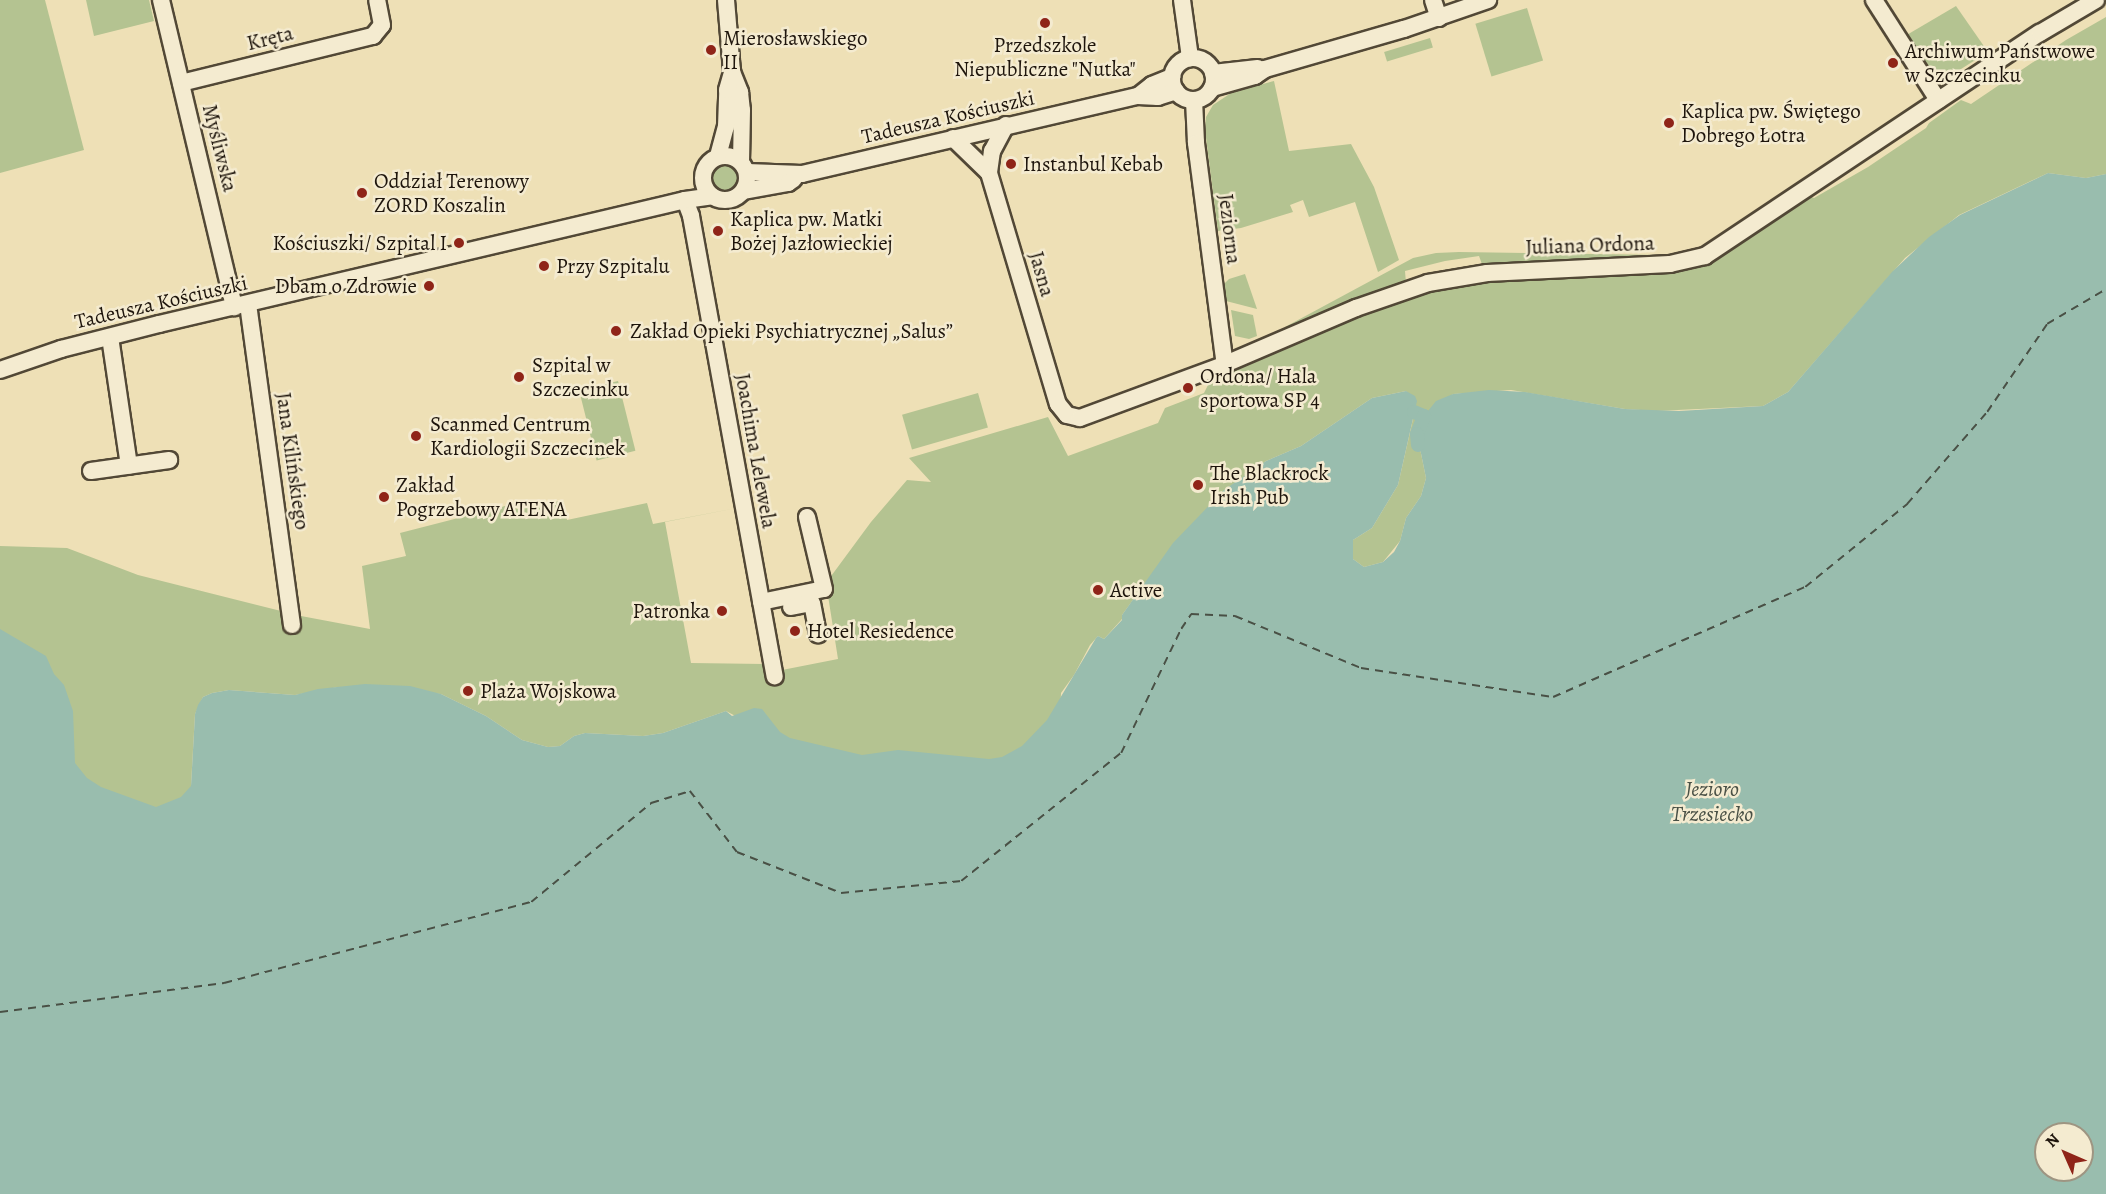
<!DOCTYPE html>
<html>
<head>
<meta charset="utf-8">
<style>
  body { margin:0 }
  #map { position:relative; width:2106px; height:1194px; overflow:hidden; background:#eee0b6; font-family:Alegreya,serif }
  div>[style] { position:absolute }
  [style*='--x'] { left:calc(var(--x)*1px); top:calc(var(--y)*1px); width:calc(var(--w)*1px); rotate:calc(var(--a)*1deg) }
  .green>* { inset:0; background:#b4c391; transform-origin:0 0 }
  .round { border-radius:50% }
  .water>* { inset:0; background:#99bdae }
  .canal>* { height:14px; margin:-7px; padding:0 7px; transform-origin:7px; border-radius:7px; background:#99bdae }
  .ferry>* { height:1.5px; margin-top:-0.75px; transform-origin:0; background:repeating-linear-gradient(90deg,#495045 0 8px,transparent 0 14px) }
  .roads { filter:drop-shadow(2px 0 #524836) drop-shadow(-2px 0 #524836) drop-shadow(0 2px #524836) drop-shadow(0 -2px #524836) }
  .minor>* { height:16px; margin:-8px; padding:0 8px; transform-origin:8px; border-radius:8px; background:#f4ebd0 }
  .minor>.ring { margin:-8px; padding:0; box-sizing:content-box; background:none; border:16px solid #f4ebd0; border-radius:50% }
  .dots>* { width:16px; height:16px; translate:-50% -50%; box-sizing:border-box; border:3px solid #f4ebd0; border-radius:50% }
  span { translate:-50% -50%; white-space:nowrap; text-align:center; line-height:1.15; -webkit-text-stroke:5px #f4ebd0; paint-order:stroke }
  .street-label { font-size:21px; color:#1e150c }
  .poi-label { font-size:21px; color:#1e150c }
  .left { translate:0 -50%; text-align:left }
  .right { translate:-100% -50%; text-align:right }
  .water-label { font-size:22px; color:#495045; font-style:italic }
  .north { position:absolute; left:2034px; top:1122px; width:60px; height:60px; box-sizing:border-box; background:#f4ebd0; border:2px solid #9e9582; border-radius:50%; rotate:315deg; font-size:16px; font-weight:700; line-height:24px; text-align:center; color:#1e150c }
  .north::after { content:''; display:block; margin:auto; width:21px; height:27px; background:#8f2418; clip-path:polygon(50% 0,100% 100%,50% 72%,0 100%) }
</style>
</head>
<body>
<div id="map">
  <div class="green">
    <div style="clip-path:polygon(0 0,45px 0,84px 150px,0 173px)"></div>
    <div style="clip-path:polygon(86px 0,149px 0,154px 21px,94px 36px)"></div>
    <div style="clip-path:polygon(1956px 6px,1988px 52px,1942px 81px,1936px 79px,1905px 36px)"></div>
    <div style="left:1527px;top:8px;width:55px;height:54px;rotate:73deg"></div>
    <div style="clip-path:polygon(2106px 17px,2106px 174px,2086px 178px,2048px 173px,1959px 215px,1905px 258px,1788px 392px,1763px 406px,1656px 411px,1625px 409px,1511px 390px,1453px 394px,1417px 434px,1426px 478px,1421px 496px,1406px 518px,1400px 541px,1383px 562px,1364px 567px,1353px 559px,1353px 540px,1372px 528px,1398px 485px,1416px 406px,1406px 391px,1372px 398px,1301px 446px,1266px 461px,1225px 490px,1135px 597px,1122px 615px,1122px 619px,1104px 639px,1098px 636px,1090px 645px,1074px 675px,1061px 693px,1059px 743px,878px 792px,726px 711px,663px 733px,643px 736px,585px 733px,574px 736px,560px 746px,548px 747px,522px 740px,486px 716px,441px 694px,338px 687px,295px 695px,229px 690px,212px 693px,203px 697px,195px 714px,191px 785px,190px 921px,0 681px,0 546px,67px 548px,138px 575px,301px 616px,370px 629px,362px 566px,406px 556px,400px 533px,509px 505px,518px 509px,563px 500px,567px 520px,647px 503px,653px 524px,737px 508px,665px 522px,691px 663px,765px 664px,782px 670px,838px 659px,826px 583px,871px 522px,907px 480px,931px 482px,909px 458px,1048px 417px,1068px 456px,1158px 423px,1165px 408px,1204px 393px,1208px 385px,1232px 376px,1232px 369px,1358px 315px,1429px 291px,1474px 282px,1569px 276px,1571px 279px,1582px 278px,1584px 275px,1701px 265px,1718px 257px,1809px 196px,1814px 198px,1868px 167px,1926px 128px,1929px 123px,1961px 100px,1971px 104px,2066px 40px)"></div>
    <div style="left:1430px;top:38px;width:10px;height:48px;rotate:73deg"></div>
    <div style="clip-path:polygon(1274px 81px,1289px 151px,1351px 144px,1374px 187px,1399px 260px,1378px 272px,1355px 202px,1309px 217px,1303px 200px,1290px 205px,1293px 212px,1241px 228px,1218px 231px,1205px 130px,1206px 117px,1213px 105px,1231px 93px)"></div>
    <div class="round" style="left:712px;top:164px;width:26px;height:26px"></div>
    <div style="clip-path:polygon(1459px 252px,1664px 255px,1664px 257px,1483px 267px,1479px 256px,1445px 261px,1405px 271px,1406px 283px,1286px 330px,1285px 327px,1413px 258px,1436px 253px)"></div>
    <div style="clip-path:polygon(1245px 274px,1257px 309px,1226px 301px,1224px 284px,1229px 279px)"></div>
    <div style="clip-path:polygon(1231px 310px,1253px 315px,1257px 336px,1249px 339px,1235px 336px)"></div>
    <div style="left:618px;top:381px;width:72px;height:40px;rotate:76deg"></div>
    <div style="left:978px;top:393px;width:36px;height:79px;rotate:74deg"></div>
  </div>
  <div class="water">
    <div style="clip-path:polygon(evenodd,2048px 173px,2086px 178px,2106px 174px,2106px 1194px,0 1194px,0 629px,46px 656px,54px 674px,64px 685px,73px 711px,75px 763px,87px 778px,101px 787px,156px 807px,181px 797px,191px 786px,195px 714px,198px 705px,203px 697px,212px 693px,229px 690px,295px 695px,318px 689px,365px 684px,410px 686px,441px 694px,486px 716px,522px 740px,548px 747px,560px 746px,574px 736px,585px 733px,643px 736px,663px 733px,726px 711px,732px 716px,754px 708px,762px 709px,780px 732px,790px 738px,862px 755px,898px 750px,989px 759px,1002px 757px,1022px 746px,1047px 720px,1096px 638px,1098px 636px,1104px 639px,1122px 620px,1122px 615px,1173px 543px,1224px 490px,1266px 461px,1301px 446px,1372px 398px,1406px 391px,1415px 396px,1417px 401px,1398px 485px,1372px 528px,1353px 540px,1353px 559px,1364px 567px,1383px 562px,1394px 552px,1400px 541px,1406px 518px,1421px 496px,1426px 478px,1417px 434px,1424px 416px,1436px 401px,1453px 394px,1489px 390px,1525px 392px,1625px 409px,1679px 411px,1763px 406px,1788px 392px,1892px 272px,1929px 237px,1960px 215px,2048px 173px,2046px 1134px,2082px 1134px,2082px 1170px,2046px 1170px,2046px 1134px)"></div>
  </div>
  <div class="canal">
    <div style="--x:1414;--y:412;--w:11;--a:22"></div>
    <div style="--x:1424;--y:416;--w:19;--a:111"></div>
    <div style="--x:1417;--y:434;--w:11;--a:85"></div>
  </div>
  <div class="ferry">
    <div style="--x:0;--y:1012;--w:226;--a:-7.4"></div>
    <div style="--x:224;--y:983;--w:318;--a:-14.8"></div>
    <div style="--x:531;--y:902;--w:156;--a:-39.5"></div>
    <div style="--x:651;--y:803;--w:41;--a:-17.1"></div>
    <div style="--x:690;--y:791;--w:77;--a:52.4"></div>
    <div style="--x:737;--y:852;--w:112;--a:21.5"></div>
    <div style="--x:841;--y:893;--w:121;--a:-5.7"></div>
    <div style="--x:961;--y:881;--w:205;--a:-38.7"></div>
    <div style="--x:1121;--y:753;--w:138;--a:-64.2"></div>
    <div style="--x:1181;--y:629;--w:18;--a:-56"></div>
    <div style="--x:1191;--y:614;--w:44;--a:2.6"></div>
    <div style="--x:1235;--y:616;--w:136;--a:22.4"></div>
    <div style="--x:1361;--y:668;--w:194;--a:8.6"></div>
    <div style="--x:1553;--y:697;--w:275;--a:-23.6"></div>
    <div style="--x:1805;--y:587;--w:132;--a:-39.1"></div>
    <div style="--x:1907;--y:504;--w:122;--a:-49"></div>
    <div style="--x:1987;--y:412;--w:107;--a:-55.7"></div>
    <div style="--x:2047;--y:324;--w:69;--a:-30.7"></div>
  </div>
  <div class="roads">
    <div class="minor">
      <div style="--x:161;--y:0;--w:316;--a:76.6"></div>
      <div style="--x:726;--y:0;--w:72;--a:85.2"></div>
      <div style="--x:732;--y:72;--w:22;--a:68"></div>
      <div style="--x:740;--y:92;--w:18;--a:84"></div>
      <div style="--x:742;--y:110;--w:51;--a:91.1"></div>
      <div style="--x:1182;--y:0;--w:59;--a:82.1"></div>
      <div style="--x:1433;--y:0;--w:19;--a:72"></div>
      <div style="--x:1874;--y:0;--w:119;--a:57.4"></div>
      <div class="ring" style="left:1172px;top:58px;width:26px;height:26px"></div>
      <div style="--x:1213;--y:73;--w:45;--a:-6.3"></div>
      <div style="--x:181;--y:83;--w:198;--a:-13.8"></div>
      <div style="--x:373;--y:36;--w:14;--a:-51"></div>
      <div style="--x:382;--y:25;--w:25;--a:-101"></div>
      <div style="--x:1212;--y:88;--w:45;--a:-15.6"></div>
      <div style="--x:1255;--y:76;--w:12;--a:-35"></div>
      <div style="--x:1265;--y:69;--w:145;--a:-16.1"></div>
      <div style="--x:1404;--y:29;--w:89;--a:-19"></div>
      <div style="--x:1138;--y:96;--w:18;--a:-38"></div>
      <div style="--x:1152;--y:85;--w:22;--a:-22"></div>
      <div style="--x:1194;--y:100;--w:43;--a:87.3"></div>
      <div style="--x:1196;--y:143;--w:224;--a:82.6"></div>
      <div style="--x:1006;--y:125;--w:30;--a:118"></div>
      <div style="--x:992;--y:151;--w:22;--a:98"></div>
      <div style="--x:989;--y:173;--w:241;--a:73.4"></div>
      <div style="--x:1058;--y:404;--w:14;--a:51"></div>
      <div style="--x:1067;--y:415;--w:13;--a:13"></div>
      <div style="--x:1080;--y:418;--w:153;--a:-20.3"></div>
      <div style="--x:1223;--y:365;--w:145;--a:-23.2"></div>
      <div style="--x:1356;--y:308;--w:76;--a:-19.1"></div>
      <div style="--x:1428;--y:283;--w:60;--a:-9.6"></div>
      <div style="--x:1487;--y:273;--w:183;--a:-2.8"></div>
      <div style="--x:1670;--y:264;--w:36;--a:-13"></div>
      <div style="--x:1705;--y:256;--w:402;--a:-33.7"></div>
      <div style="--x:2040;--y:33;--w:65;--a:-30.5"></div>
      <div style="--x:953;--y:138;--w:50;--a:44.2"></div>
      <div class="ring" style="left:703px;top:156px;width:28px;height:28px"></div>
      <div style="--x:718;--y:156;--w:30;--a:-75"></div>
      <div style="--x:726;--y:127;--w:37;--a:-88"></div>
      <div style="--x:727;--y:90;--w:19;--a:-74"></div>
      <div style="--x:747;--y:172;--w:55;--a:2.1"></div>
      <div style="--x:802;--y:174;--w:345;--a:-13.1"></div>
      <div style="--x:1138;--y:96;--w:20;--a:3"></div>
      <div style="--x:1158;--y:97;--w:19;--a:-18"></div>
      <div style="--x:744;--y:191;--w:45;--a:-10.3"></div>
      <div style="--x:788;--y:183;--w:7;--a:-34"></div>
      <div style="--x:685;--y:200;--w:17;--a:69"></div>
      <div style="--x:691;--y:216;--w:468;--a:79.7"></div>
      <div style="--x:248;--y:304;--w:324;--a:82.2"></div>
      <div style="--x:110;--y:337;--w:130;--a:81.6"></div>
      <div style="--x:0;--y:370;--w:65;--a:-19"></div>
      <div style="--x:61;--y:349;--w:101;--a:-14.3"></div>
      <div style="--x:159;--y:324;--w:540;--a:-13.26"></div>
      <div style="--x:685;--y:200;--w:27;--a:-8"></div>
      <div style="--x:91;--y:471;--w:79;--a:-8"></div>
      <div style="--x:761;--y:602;--w:64;--a:-11.7"></div>
      <div style="--x:824;--y:589;--w:74;--a:-103.3"></div>
      <div style="--x:791;--y:607;--w:21;--a:-11"></div>
      <div style="--x:812;--y:603;--w:32;--a:79"></div>
    </div>
  </div>
  <div class="dots">
    <div style="left:1045px;top:23px;background:#8f2418"></div>
    <div style="left:711px;top:50px;background:#8f2418"></div>
    <div style="left:1893px;top:63px;background:#8f2418"></div>
    <div style="left:1669px;top:123px;background:#8f2418"></div>
    <div style="left:1011px;top:164px;background:#8f2418"></div>
    <div style="left:362px;top:193px;background:#8f2418"></div>
    <div style="left:718px;top:231px;background:#8f2418"></div>
    <div style="left:459px;top:243px;background:#8f2418"></div>
    <div style="left:544px;top:266px;background:#8f2418"></div>
    <div style="left:429px;top:286px;background:#8f2418"></div>
    <div style="left:616px;top:331px;background:#8f2418"></div>
    <div style="left:519px;top:377px;background:#8f2418"></div>
    <div style="left:1188px;top:388px;background:#8f2418"></div>
    <div style="left:416px;top:436px;background:#8f2418"></div>
    <div style="left:1198px;top:485px;background:#8f2418"></div>
    <div style="left:384px;top:497px;background:#8f2418"></div>
    <div style="left:1098px;top:590px;background:#8f2418"></div>
    <div style="left:722px;top:611px;background:#8f2418"></div>
    <div style="left:795px;top:631px;background:#8f2418"></div>
    <div style="left:468px;top:691px;background:#8f2418"></div>
  </div>
  <div class="street-label">
    <span style="left:270px;top:38px;rotate:-14deg">Kręta</span>
    <span style="left:948px;top:117px;rotate:-13deg">Tadeusza Kościuszki</span>
    <span style="left:220px;top:148px;rotate:76deg">Myśliwska</span>
    <span style="left:1230px;top:229px;rotate:83deg">Jeziorna</span>
    <span style="left:1590px;top:245px;rotate:-2deg">Juliana Ordona</span>
    <span style="left:1042px;top:274px;rotate:74deg">Jasna</span>
    <span style="left:161px;top:302px;rotate:-13deg">Tadeusza Kościuszki</span>
    <span style="left:756px;top:451px;rotate:80deg">Joachima Lelewela</span>
    <span style="left:293px;top:461px;rotate:82deg">Jana Kilińskiego</span>
  </div>
  <div class="poi-label">
    <span class="left" style="left:723px;top:50px">Mierosławskiego<br>II</span>
    <span style="left:1045px;top:57px">Przedszkole<br>Niepubliczne "Nutka"</span>
    <span class="left" style="left:1905px;top:63px">Archiwum Państwowe<br>w Szczecinku</span>
    <span class="left" style="left:1681px;top:123px">Kaplica pw. Świętego<br>Dobrego Łotra</span>
    <span class="left" style="left:1023px;top:164px">Instanbul Kebab</span>
    <span class="left" style="left:374px;top:193px">Oddział Terenowy<br>ZORD Koszalin</span>
    <span class="left" style="left:730px;top:231px">Kaplica pw. Matki<br>Bożej Jazłowieckiej</span>
    <span class="right" style="left:447px;top:243px">Kościuszki/ Szpital I</span>
    <span class="left" style="left:556px;top:266px">Przy Szpitalu</span>
    <span class="right" style="left:417px;top:286px">Dbam o Zdrowie</span>
    <span class="left" style="left:630px;top:331px">Zakład Opieki Psychiatrycznej „Salus”</span>
    <span class="left" style="left:532px;top:377px">Szpital w<br>Szczecinku</span>
    <span class="left" style="left:1200px;top:388px">Ordona/ Hala<br>sportowa SP 4</span>
    <span class="left" style="left:430px;top:436px">Scanmed Centrum<br>Kardiologii Szczecinek</span>
    <span class="left" style="left:1210px;top:485px">The Blackrock<br>Irish Pub</span>
    <span class="left" style="left:396px;top:497px">Zakład<br>Pogrzebowy ATENA</span>
    <span class="left" style="left:1110px;top:590px">Active</span>
    <span class="right" style="left:710px;top:611px">Patronka</span>
    <span class="left" style="left:807px;top:631px">Hotel Resiedence</span>
    <span class="left" style="left:480px;top:691px">Plaża Wojskowa</span>
  </div>
  <div class="water-label">
    <span style="left:1712px;top:802px">Jezioro<br>Trzesiecko</span>
  </div>
  <div class="north">N</div>
</div>
</body>
</html>
